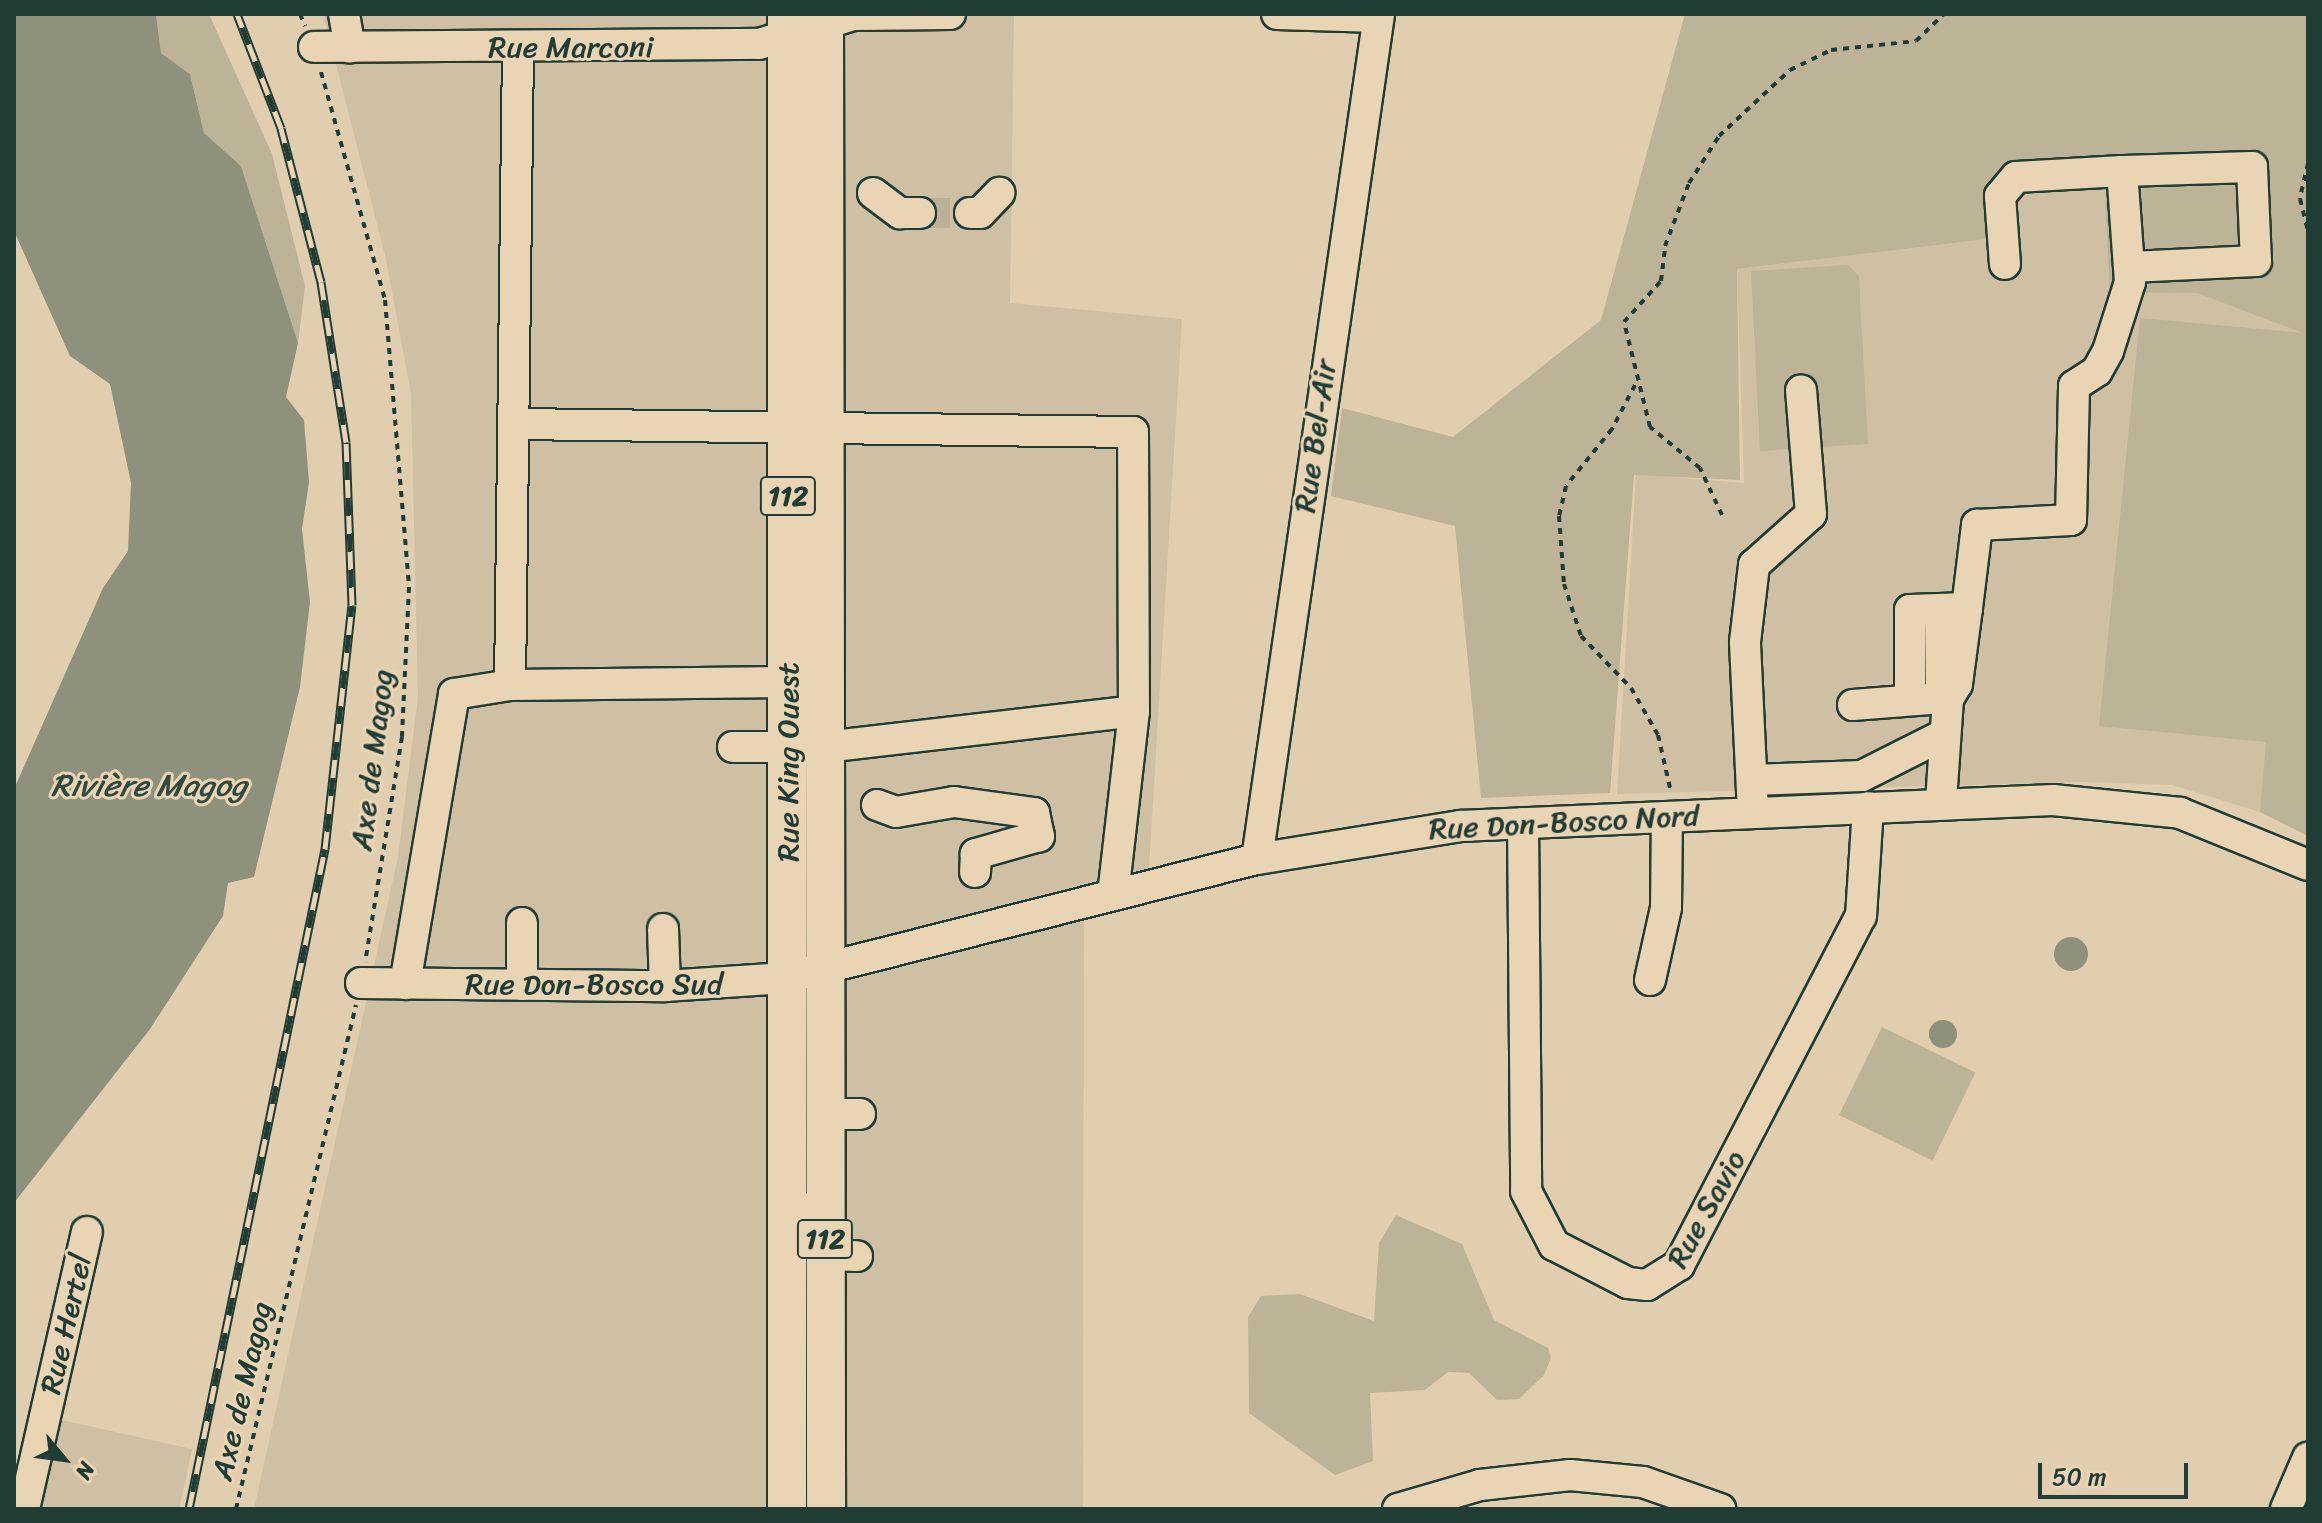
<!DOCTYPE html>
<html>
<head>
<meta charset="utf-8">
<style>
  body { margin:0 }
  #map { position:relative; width:2322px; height:1523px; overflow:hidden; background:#e1ceae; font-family:Sriracha,sans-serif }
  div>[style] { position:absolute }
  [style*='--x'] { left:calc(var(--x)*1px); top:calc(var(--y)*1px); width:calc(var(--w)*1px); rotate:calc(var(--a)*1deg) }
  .built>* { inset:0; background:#cfc0a3 }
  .green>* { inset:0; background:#bdb397; transform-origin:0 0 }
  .water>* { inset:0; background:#8e917b }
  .round { border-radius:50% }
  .minor-tunnel>* { height:30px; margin-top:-15px; transform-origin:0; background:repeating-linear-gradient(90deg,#bab196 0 30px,transparent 0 45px) }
  .path>* { height:4px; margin-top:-2px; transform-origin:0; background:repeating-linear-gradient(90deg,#1f3d34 0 6px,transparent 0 12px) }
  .roads { filter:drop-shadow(2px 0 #1f3d34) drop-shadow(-2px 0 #1f3d34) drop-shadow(0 2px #1f3d34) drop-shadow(0 -2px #1f3d34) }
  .minor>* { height:30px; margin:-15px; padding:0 15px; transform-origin:15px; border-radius:15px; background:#e9d4b3 }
  .major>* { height:38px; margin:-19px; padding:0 19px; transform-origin:19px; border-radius:19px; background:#e9d4b3 }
  .rail>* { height:9px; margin-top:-4.5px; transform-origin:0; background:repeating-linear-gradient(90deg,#e9d4b3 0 18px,#1f3d34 0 36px); box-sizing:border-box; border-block:2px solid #1f3d34 }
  span { translate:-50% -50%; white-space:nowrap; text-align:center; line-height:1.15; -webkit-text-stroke:6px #e9d4b3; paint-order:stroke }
  .shield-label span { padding:2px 6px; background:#e9d4b3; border:2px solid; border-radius:6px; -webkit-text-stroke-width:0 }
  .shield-label { font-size:28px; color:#1f3d34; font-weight:700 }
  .street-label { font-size:30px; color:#1f3d34 }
  .water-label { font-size:32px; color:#304a3f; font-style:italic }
  .frame { position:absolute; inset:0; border:16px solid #1f3d34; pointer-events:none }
  .north { position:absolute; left:24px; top:1419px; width:80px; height:80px; -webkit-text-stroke:6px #e9d4b3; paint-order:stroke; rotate:119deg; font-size:22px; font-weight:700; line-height:32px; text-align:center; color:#1f3d34 }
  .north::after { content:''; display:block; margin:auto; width:28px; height:36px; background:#1f3d34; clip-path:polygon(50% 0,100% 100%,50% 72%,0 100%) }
  .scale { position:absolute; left:2038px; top:1463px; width:150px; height:36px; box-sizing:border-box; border:4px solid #1f3d34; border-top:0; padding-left:10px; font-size:24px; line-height:28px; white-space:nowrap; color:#1f3d34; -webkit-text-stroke:6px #e9d4b3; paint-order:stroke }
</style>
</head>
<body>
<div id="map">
  <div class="built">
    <div style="clip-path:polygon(323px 14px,1147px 14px,1014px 16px,1010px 303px,1182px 319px,1148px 885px,1084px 902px,1083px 1509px,254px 1509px,398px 857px,418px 697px,411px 394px,386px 259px)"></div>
    <div style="clip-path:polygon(2011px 175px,2143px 182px,2307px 334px,2260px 812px,2172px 785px,2083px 782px,1617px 794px,1636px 474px,1744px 483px,1737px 269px,1988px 239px)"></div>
    <div style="clip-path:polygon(44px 1416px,192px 1449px,179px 1509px,24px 1509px)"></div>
  </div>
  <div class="green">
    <div style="clip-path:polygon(156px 14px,209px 14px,272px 154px,305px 286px,298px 343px,241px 166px,204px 133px,190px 74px,161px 53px)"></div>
    <div style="clip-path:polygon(1685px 14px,2308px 14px,2308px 836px,2260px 812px,2266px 742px,2099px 726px,2140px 318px,2303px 333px,2197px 293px,2110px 292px,2105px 200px,2141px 196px,2143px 183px,2011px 175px,1988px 239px,1737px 269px,1740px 480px,1634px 475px,1610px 793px,1481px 798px,1455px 526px,1331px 496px,1342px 408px,1453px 437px,1601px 320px)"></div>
    <div style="clip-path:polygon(1848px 265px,1859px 276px,1868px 444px,1760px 451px,1751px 271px)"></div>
    <div style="left:1882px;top:1027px;width:104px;height:98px;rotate:26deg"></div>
    <div style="clip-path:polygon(1396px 1215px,1462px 1244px,1494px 1320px,1548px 1348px,1551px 1358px,1544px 1375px,1519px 1399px,1497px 1400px,1469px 1373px,1448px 1372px,1425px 1390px,1370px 1393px,1373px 1461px,1335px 1475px,1249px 1413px,1248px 1317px,1261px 1296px,1300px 1294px,1374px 1321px,1379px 1243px)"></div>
  </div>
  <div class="water">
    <div style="clip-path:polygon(14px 14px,156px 14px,161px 53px,190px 74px,204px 133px,241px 166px,298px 343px,286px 397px,304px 420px,309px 482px,302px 529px,310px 602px,300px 687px,254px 877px,228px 883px,223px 916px,150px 1029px,14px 1203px,14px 789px,103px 588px,128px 551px,131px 483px,110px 384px,70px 356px,14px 231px)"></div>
    <div class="round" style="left:2054px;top:937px;width:34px;height:34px"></div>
    <div class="round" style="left:1929px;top:1020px;width:28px;height:28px"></div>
  </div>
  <div class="minor-tunnel">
    <div style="--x:920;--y:213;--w:50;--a:0"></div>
  </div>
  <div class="path">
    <div style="--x:300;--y:14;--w:13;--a:67"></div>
    <div style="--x:321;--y:72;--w:237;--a:74.3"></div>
    <div style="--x:385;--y:300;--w:288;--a:85.2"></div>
    <div style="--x:409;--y:587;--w:150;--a:92.7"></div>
    <div style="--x:402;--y:737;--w:228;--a:99.3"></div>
    <div style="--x:2308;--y:163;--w:37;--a:103"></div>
    <div style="--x:2300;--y:199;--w:33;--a:76"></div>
    <div style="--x:1635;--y:385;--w:50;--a:117.6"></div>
    <div style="--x:1612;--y:429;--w:73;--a:128.9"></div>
    <div style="--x:1566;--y:486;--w:31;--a:103"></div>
    <div style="--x:1559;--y:516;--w:68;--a:85.8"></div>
    <div style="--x:1564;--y:584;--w:55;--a:71.9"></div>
    <div style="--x:1581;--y:636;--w:72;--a:46.1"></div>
    <div style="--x:1631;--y:688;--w:54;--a:60.1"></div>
    <div style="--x:1658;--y:735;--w:58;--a:77.2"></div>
    <div style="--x:1722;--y:515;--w:52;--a:-115.1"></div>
    <div style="--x:1700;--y:468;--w:65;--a:-140.6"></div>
    <div style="--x:1650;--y:427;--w:108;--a:-103.9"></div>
    <div style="--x:1624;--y:322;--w:55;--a:-47.9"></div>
    <div style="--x:1661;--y:281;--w:35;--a:-83"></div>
    <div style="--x:1665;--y:246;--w:67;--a:-69.1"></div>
    <div style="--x:1689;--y:183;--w:56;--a:-57.4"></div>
    <div style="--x:1719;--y:136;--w:97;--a:-42.9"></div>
    <div style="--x:1790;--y:70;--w:46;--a:-26"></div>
    <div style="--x:1831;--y:50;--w:85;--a:-6"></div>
    <div style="--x:1916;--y:41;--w:39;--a:-44"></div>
    <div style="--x:236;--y:1509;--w:518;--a:-76.61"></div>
  </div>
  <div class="roads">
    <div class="minor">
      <div style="--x:344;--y:14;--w:34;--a:80"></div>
      <div style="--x:1277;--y:14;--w:101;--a:1.7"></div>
      <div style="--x:314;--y:47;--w:445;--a:-0.4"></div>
      <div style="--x:759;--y:44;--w:98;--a:-17.1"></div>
      <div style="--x:853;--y:15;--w:97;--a:-0.6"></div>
      <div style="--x:2122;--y:171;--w:130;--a:-1.8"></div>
      <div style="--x:2252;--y:167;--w:94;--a:87.6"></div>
      <div style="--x:2256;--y:261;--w:126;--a:177.3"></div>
      <div style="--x:873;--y:193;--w:34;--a:37"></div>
      <div style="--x:900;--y:213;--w:20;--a:0"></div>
      <div style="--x:970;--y:213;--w:10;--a:0"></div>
      <div style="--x:980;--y:213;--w:28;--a:-46"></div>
      <div style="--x:515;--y:424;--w:618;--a:0.74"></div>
      <div style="--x:1133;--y:432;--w:279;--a:89.8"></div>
      <div style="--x:1134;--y:711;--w:184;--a:96.5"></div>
      <div style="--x:1967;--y:608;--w:84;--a:-83.1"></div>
      <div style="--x:1977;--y:525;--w:94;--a:-3"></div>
      <div style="--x:2071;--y:520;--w:134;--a:-88.7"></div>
      <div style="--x:2074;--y:386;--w:27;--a:-33"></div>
      <div style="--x:2097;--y:371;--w:23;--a:-61"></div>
      <div style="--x:2108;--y:351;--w:72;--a:-72.3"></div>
      <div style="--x:2130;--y:282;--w:111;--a:-94.1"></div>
      <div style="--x:2122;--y:171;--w:106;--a:176.8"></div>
      <div style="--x:2016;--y:177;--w:25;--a:130"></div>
      <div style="--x:2000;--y:196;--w:68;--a:85.8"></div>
      <div style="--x:1940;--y:609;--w:90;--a:89.4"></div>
      <div style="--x:510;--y:685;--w:638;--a:-89.28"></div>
      <div style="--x:1910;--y:700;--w:90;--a:-90"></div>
      <div style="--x:1910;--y:610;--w:57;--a:-2"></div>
      <div style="--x:1967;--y:608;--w:77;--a:97.5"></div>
      <div style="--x:1957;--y:684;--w:17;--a:121"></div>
      <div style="--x:1948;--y:699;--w:104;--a:93.9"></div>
      <div style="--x:1853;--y:705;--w:77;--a:-4.5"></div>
      <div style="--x:733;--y:747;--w:55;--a:0"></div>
      <div style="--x:825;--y:747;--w:311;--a:-6.6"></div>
      <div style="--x:1752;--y:780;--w:110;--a:-2.1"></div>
      <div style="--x:1862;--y:776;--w:93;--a:-26.8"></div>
      <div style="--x:877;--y:805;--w:20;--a:20"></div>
      <div style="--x:896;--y:812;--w:59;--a:-9.8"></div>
      <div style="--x:954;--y:802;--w:81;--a:7.8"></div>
      <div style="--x:1034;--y:813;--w:24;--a:78"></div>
      <div style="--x:1039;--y:836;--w:66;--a:164.1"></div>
      <div style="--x:976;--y:854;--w:18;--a:93"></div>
      <div style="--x:1753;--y:813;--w:171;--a:-92.7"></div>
      <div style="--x:1745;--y:642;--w:78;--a:-83.3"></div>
      <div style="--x:1754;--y:565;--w:76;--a:-41.8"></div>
      <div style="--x:1811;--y:514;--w:124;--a:-94.6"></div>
      <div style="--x:1523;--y:823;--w:368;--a:89.5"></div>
      <div style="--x:1526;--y:1191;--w:61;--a:62.6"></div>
      <div style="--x:1554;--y:1245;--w:83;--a:27.2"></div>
      <div style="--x:1628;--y:1283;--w:19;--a:6"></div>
      <div style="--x:1647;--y:1285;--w:38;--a:-32"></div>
      <div style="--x:1679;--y:1265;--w:394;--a:-62.5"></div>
      <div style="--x:1861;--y:916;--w:109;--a:-86.3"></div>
      <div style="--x:1257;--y:859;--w:854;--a:-81.78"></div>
      <div style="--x:663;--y:929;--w:57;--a:88"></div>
      <div style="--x:1650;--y:980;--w:74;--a:-77.5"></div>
      <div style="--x:1666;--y:908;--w:90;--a:-89.4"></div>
      <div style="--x:361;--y:983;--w:304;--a:0.6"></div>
      <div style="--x:665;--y:986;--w:121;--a:-3.8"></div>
      <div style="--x:786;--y:978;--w:486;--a:-14.2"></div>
      <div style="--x:1257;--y:859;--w:206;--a:-9.2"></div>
      <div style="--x:1460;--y:826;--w:594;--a:-2.51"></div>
      <div style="--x:2053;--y:800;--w:128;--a:5.8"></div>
      <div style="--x:2180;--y:813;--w:138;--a:22.1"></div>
      <div style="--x:405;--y:984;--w:294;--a:-80.4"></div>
      <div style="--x:454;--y:694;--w:57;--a:-9.1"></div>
      <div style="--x:510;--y:685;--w:278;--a:-0.6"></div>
      <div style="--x:522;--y:985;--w:62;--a:-90"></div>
      <div style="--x:825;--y:1114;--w:35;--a:0"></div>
      <div style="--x:786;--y:1188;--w:78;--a:59.8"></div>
      <div style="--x:825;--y:1255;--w:32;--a:2"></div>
      <div style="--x:24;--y:1509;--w:284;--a:-77.2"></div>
      <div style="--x:1398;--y:1509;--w:85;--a:-16.3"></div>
      <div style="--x:1480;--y:1485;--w:91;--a:-6.3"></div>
      <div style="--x:1570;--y:1475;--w:73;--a:5.5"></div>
      <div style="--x:1643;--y:1482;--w:82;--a:19.3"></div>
      <div style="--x:2286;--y:1509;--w:56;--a:-66.7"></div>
    </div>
    <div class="major">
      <div style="--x:824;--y:14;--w:1495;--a:89.92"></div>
      <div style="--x:787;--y:1509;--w:1495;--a:-90"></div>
    </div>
  </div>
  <div class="rail">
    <div style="--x:189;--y:1509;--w:674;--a:-78.36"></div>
    <div style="--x:325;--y:849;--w:245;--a:-83.7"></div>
    <div style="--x:352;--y:605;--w:163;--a:-92.1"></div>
    <div style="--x:346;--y:442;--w:162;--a:-98.9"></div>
    <div style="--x:321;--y:282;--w:159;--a:-104.6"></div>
    <div style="--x:281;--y:128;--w:122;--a:-111.1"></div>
  </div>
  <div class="shield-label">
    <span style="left:788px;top:496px">112</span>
    <span style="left:825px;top:1239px">112</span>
  </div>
  <div class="street-label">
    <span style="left:571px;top:47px">Rue Marconi</span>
    <span style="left:1315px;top:436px;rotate:-82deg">Rue Bel-Air</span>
    <span style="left:372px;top:760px;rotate:-83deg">Axe de Magog</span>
    <span style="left:788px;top:762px;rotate:-90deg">Rue King Ouest</span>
    <span style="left:1564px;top:822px;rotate:-3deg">Rue Don-Bosco Nord</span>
    <span style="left:594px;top:984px">Rue Don-Bosco Sud</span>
    <span style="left:1706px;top:1209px;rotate:-61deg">Rue Savio</span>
    <span style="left:66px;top:1324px;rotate:-77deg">Rue Hertel</span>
    <span style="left:242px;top:1391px;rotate:-77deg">Axe de Magog</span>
  </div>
  <div class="water-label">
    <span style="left:149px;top:786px">Rivière Magog</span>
  </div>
  <div class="frame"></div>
  <div class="north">N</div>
  <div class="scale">50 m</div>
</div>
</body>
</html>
